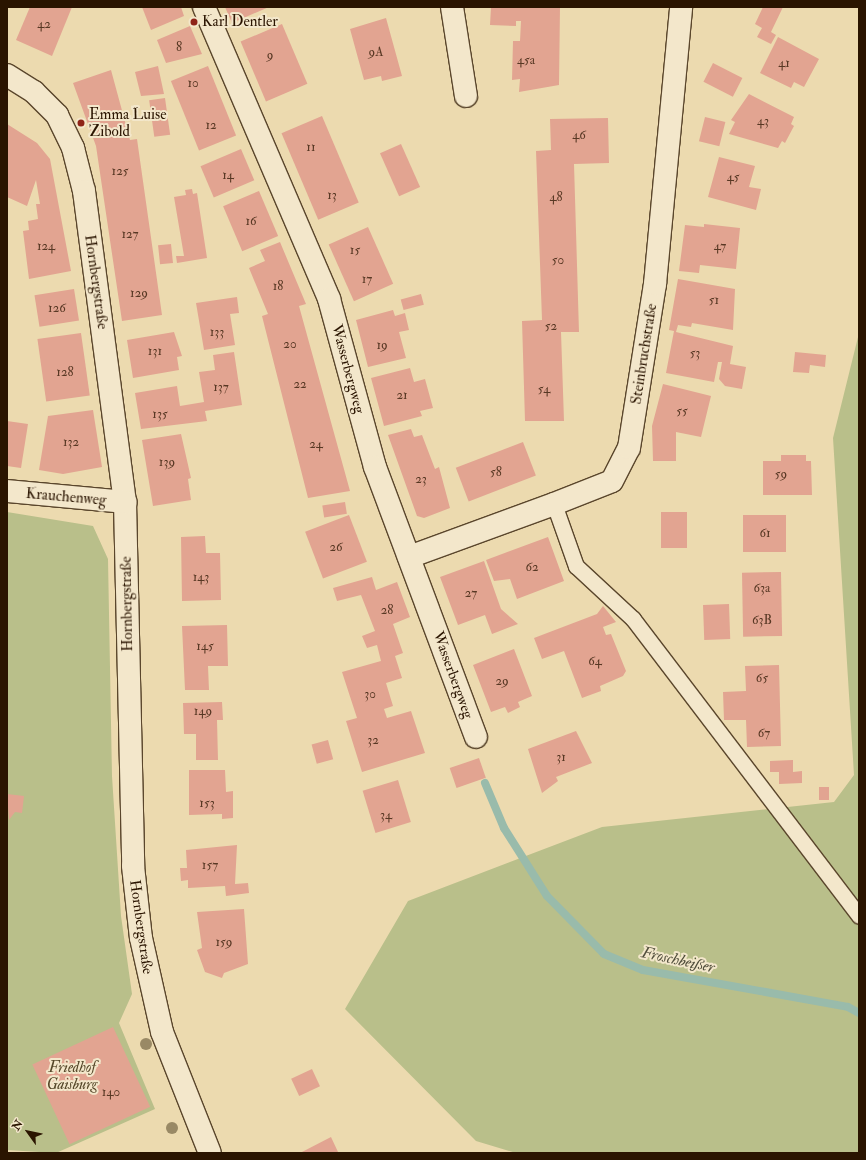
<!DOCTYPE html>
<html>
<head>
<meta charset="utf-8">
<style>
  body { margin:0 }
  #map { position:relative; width:866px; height:1160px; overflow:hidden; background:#ecdaaf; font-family:"IM FELL Double Pica",serif }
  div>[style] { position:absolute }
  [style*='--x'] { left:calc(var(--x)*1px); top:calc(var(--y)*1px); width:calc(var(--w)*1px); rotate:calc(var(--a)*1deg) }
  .green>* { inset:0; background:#b9bf8a }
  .stream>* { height:8px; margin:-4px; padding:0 4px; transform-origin:4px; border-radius:4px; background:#99bbab }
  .building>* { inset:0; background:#e2a491; transform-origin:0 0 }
  .roads { filter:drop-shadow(1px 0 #5a462c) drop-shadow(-1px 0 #5a462c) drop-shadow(0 1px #5a462c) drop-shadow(0 -1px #5a462c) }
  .service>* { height:15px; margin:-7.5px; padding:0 7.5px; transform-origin:7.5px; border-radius:7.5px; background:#f3e7cb }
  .pedestrian>* { height:22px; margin:-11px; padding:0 11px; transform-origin:11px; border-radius:11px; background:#f3e7cb }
  .minor>* { height:22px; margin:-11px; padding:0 11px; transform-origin:11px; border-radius:11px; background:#f3e7cb }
  .trees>* { width:12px; height:12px; margin:-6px; border-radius:50%; background:#998965 }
  .dots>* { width:11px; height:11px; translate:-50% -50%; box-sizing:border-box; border:2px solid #f3e7cb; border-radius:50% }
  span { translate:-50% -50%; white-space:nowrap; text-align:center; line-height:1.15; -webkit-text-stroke:4px #f3e7cb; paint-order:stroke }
  .number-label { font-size:13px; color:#583824 }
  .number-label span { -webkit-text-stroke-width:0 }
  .poi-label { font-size:15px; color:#2a1400 }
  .left { translate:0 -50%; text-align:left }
  .street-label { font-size:15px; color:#2a1400 }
  .park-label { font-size:15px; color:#554729; font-style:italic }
  .water-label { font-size:16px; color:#514e3c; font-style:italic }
  .frame { position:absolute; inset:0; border:8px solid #2a1400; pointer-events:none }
  .north { position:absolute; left:8px; top:1112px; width:40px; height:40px; -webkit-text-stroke:3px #f3e7cb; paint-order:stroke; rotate:303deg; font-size:11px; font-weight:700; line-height:16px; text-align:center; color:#2a1400 }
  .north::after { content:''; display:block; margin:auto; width:14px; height:18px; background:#2a1400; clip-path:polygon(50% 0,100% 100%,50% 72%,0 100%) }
</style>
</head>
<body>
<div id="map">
  <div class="green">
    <div style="clip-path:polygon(859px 333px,859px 1153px,516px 1153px,476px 1141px,345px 1009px,408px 901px,602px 827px,834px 802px,854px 775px,833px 438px)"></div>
    <div style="clip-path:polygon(7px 512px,93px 526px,108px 559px,112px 776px,121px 916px,132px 994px,119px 1023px,155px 1109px,56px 1153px,7px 1150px)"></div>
  </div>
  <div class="stream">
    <div style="--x:485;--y:783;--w:49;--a:67.1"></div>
    <div style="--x:504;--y:828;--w:80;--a:57.7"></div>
    <div style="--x:547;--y:896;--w:81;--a:45.5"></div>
    <div style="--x:604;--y:954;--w:42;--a:22.3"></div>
    <div style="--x:643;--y:970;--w:208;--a:10.2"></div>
    <div style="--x:848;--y:1007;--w:13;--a:29"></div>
  </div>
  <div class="building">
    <div style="clip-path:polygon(30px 7px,72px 7px,52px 56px,16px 40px)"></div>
    <div style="clip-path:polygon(142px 7px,181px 7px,184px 16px,151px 30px)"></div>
    <div style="clip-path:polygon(225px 7px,269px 7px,232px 23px)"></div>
    <div style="clip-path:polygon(491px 7px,560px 7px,559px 85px,519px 92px,520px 79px,512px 80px,513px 41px,520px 41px,521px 21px,516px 21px,516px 26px,490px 25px)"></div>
    <div style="clip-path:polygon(763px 7px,783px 7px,771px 32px,776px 35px,771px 44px,757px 37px,762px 28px,755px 24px)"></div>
    <div style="clip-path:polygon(386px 18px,402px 76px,382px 81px,381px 76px,364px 80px,350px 29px)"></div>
    <div style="left:282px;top:24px;width:65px;height:45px;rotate:67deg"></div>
    <div style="clip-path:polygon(190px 26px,202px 54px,166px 63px,157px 40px)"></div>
    <div style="clip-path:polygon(778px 37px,819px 59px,804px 87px,794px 82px,791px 88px,760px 73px)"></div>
    <div style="left:713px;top:63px;width:33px;height:21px;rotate:27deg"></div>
    <div style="clip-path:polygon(158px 66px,164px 94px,141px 96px,135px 72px)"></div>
    <div style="left:208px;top:66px;width:75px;height:40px;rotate:68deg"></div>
    <div style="clip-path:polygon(111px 70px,130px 140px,137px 139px,162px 315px,122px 321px,96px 146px,73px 83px)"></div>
    <div style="clip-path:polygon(749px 94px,794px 117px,791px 124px,794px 126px,785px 143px,782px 141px,778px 148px,729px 134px,735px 122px,731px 120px)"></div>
    <div style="left:165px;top:98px;width:37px;height:16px;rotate:82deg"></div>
    <div style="left:322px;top:116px;width:94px;height:44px;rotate:67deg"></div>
    <div style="left:705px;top:117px;width:21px;height:25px;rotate:14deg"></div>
    <div style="clip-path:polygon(608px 118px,609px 163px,574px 164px,579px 332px,561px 332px,564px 421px,525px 421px,522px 321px,542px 320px,536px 151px,551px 150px,550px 119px)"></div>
    <div style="clip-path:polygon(7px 124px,37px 143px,50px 159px,71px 271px,29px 279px,23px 231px,29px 230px,28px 221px,38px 219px,36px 204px,40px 204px,36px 180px,27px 206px,7px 197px)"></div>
    <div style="left:401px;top:144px;width:47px;height:23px;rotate:66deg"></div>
    <div style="left:241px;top:149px;width:34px;height:44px;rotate:67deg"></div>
    <div style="clip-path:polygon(719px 157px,755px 166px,749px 187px,761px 189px,756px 210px,708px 197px)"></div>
    <div style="clip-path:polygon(192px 189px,193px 194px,197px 193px,207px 258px,177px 263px,176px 256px,184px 256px,174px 197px,186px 195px,185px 190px)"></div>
    <div style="left:259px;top:191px;width:49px;height:39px;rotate:67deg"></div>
    <div style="clip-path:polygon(704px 224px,740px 228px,736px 269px,700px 265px,699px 273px,679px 271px,685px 225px,704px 227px)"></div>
    <div style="left:368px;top:227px;width:62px;height:43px;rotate:66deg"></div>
    <div style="clip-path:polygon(280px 242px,306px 304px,299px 306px,350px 491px,308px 498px,262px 316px,268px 314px,249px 268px,265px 261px,260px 250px)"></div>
    <div style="left:171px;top:244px;width:19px;height:13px;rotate:84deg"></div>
    <div style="clip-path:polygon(678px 279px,735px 289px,733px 330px,692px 323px,691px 327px,678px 325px,676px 332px,733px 346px,730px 364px,746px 367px,742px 389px,725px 386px,719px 379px,722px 362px,718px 362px,714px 382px,666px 373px,674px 331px,669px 330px)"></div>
    <div style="left:74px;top:289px;width:32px;height:40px;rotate:81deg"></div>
    <div style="left:421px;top:294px;width:11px;height:21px;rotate:75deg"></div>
    <div style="clip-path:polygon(237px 297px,239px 313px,230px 314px,235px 345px,204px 350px,196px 303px)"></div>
    <div style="clip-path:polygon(393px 310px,395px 316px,405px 313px,409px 330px,399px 332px,406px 358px,368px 367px,356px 320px)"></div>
    <div style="clip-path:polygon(174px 332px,182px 356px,177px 357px,179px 370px,133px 378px,127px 340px)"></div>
    <div style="left:81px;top:333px;width:63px;height:44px;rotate:82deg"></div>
    <div style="clip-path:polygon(234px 352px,242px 405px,205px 411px,207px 421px,141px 429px,135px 393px,177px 386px,180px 406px,204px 402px,199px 372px,215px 370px,213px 355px)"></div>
    <div style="clip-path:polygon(795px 352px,826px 355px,825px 367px,810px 365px,809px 373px,793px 372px)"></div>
    <div style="clip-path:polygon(410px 368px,414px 382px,425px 379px,433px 408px,420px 411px,422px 416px,384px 426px,371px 378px)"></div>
    <div style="clip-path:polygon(663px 384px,711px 396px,701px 437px,676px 432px,676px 461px,653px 461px,652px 426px)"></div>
    <div style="clip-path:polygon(93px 410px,102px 467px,63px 474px,39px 470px,48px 416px)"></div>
    <div style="clip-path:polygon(7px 421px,28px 424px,21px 468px,7px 466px)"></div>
    <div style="clip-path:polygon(411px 429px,414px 437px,422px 435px,435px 469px,439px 467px,450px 508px,424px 518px,417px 516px,388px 435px)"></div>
    <div style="clip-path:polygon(181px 434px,191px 478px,188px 479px,191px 500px,153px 506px,142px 440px)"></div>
    <div style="left:523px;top:442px;width:36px;height:72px;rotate:69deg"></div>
    <div style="clip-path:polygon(781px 455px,806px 455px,806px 461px,811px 461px,812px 495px,763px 495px,763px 461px,781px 461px)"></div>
    <div style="left:345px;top:502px;width:12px;height:23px;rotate:81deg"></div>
    <div style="left:661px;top:512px;width:26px;height:36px"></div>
    <div style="left:349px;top:515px;width:50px;height:47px;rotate:69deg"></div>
    <div style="left:743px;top:515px;width:43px;height:37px"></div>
    <div style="clip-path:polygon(205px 536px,206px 553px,220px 553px,221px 600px,182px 601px,181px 537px)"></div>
    <div style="clip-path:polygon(548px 537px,564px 581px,517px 599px,510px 579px,494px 581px,486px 560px)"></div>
    <div style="clip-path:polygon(484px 561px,501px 609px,518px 624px,492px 634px,485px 615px,458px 625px,440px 577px)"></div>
    <div style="left:781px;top:572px;width:64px;height:39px;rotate:89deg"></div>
    <div style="clip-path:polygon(372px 577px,376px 590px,397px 582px,410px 617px,393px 624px,403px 653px,395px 656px,402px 678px,386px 683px,393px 706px,384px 709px,387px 718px,411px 711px,425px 753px,362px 772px,346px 721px,357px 718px,342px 672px,381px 661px,377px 645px,367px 648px,362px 636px,375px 631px,361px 595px,337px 601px,333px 588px)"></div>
    <div style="left:729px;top:604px;width:35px;height:26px;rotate:88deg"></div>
    <div style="clip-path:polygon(603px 606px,616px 622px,603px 627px,606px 635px,611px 634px,626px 671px,623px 676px,600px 686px,601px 691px,582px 698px,564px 651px,542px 659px,534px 638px,597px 614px)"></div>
    <div style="clip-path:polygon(227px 625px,228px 666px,208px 666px,209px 690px,185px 690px,182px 626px)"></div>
    <div style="clip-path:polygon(514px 649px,532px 696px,518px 702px,520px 707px,508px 713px,505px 707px,491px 712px,473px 665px)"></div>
    <div style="clip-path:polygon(779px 665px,781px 746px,747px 747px,746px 720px,724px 720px,723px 692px,746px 691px,745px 666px)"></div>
    <div style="clip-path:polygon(222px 702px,223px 720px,217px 720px,218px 760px,196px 760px,196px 734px,184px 734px,183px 703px)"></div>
    <div style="clip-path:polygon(576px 731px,592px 763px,556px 777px,558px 781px,542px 793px,528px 749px)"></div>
    <div style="left:328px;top:740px;width:20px;height:17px;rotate:75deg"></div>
    <div style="left:479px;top:758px;width:21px;height:31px;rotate:71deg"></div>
    <div style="clip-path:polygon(793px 760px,793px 772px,802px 771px,802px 783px,779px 784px,779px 772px,770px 772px,770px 761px)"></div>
    <div style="clip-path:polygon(189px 770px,225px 770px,226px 792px,233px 791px,233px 818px,222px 819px,222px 814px,189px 815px)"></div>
    <div style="left:398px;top:780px;width:44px;height:37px;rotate:73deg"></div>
    <div style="left:819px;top:787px;width:10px;height:13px"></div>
    <div style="clip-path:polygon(7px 794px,24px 796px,22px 813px,15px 812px,9px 820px)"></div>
    <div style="clip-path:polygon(237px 845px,235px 884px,248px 883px,249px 893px,226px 896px,225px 886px,188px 888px,188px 880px,181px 881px,180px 868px,187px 868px,186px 850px)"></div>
    <div style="clip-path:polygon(244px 909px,248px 964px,224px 973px,222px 978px,205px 972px,197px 950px,202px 948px,197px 912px)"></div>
    <div style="left:113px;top:1027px;width:88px;height:89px;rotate:65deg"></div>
    <div style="left:312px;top:1069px;width:19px;height:23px;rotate:65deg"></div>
    <div style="clip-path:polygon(331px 1137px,338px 1152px,300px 1153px)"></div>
  </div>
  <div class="roads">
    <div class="service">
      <div style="--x:554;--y:504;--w:66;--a:70.5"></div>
      <div style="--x:576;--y:566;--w:78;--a:42.9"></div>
      <div style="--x:633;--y:619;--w:373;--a:52.7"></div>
    </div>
    <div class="pedestrian">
      <div style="--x:409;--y:557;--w:154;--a:-20.1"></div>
    </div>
    <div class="minor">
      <div style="--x:204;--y:7;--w:318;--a:66.8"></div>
      <div style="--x:329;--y:299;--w:174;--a:74.7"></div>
      <div style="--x:375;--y:467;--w:288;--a:69.5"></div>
      <div style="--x:452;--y:7;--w:90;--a:81.1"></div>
      <div style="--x:7;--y:75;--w:32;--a:32"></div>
      <div style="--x:34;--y:92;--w:33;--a:45"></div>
      <div style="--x:57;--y:115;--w:37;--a:64"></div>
      <div style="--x:73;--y:148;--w:44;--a:75.7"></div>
      <div style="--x:84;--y:191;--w:314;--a:82.5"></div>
      <div style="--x:125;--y:502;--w:364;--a:88.7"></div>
      <div style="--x:133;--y:866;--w:72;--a:83.7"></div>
      <div style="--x:141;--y:938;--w:96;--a:77.4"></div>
      <div style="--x:162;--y:1032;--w:130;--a:68.4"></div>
      <div style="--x:7;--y:491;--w:119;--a:5.3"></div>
      <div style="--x:554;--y:504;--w:62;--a:-21.6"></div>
      <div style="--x:612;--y:481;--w:37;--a:-63"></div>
      <div style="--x:629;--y:448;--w:166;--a:-81"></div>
      <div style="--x:655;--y:284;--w:278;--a:-84.6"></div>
    </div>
  </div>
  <div class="trees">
    <div style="left:146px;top:1044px"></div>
    <div style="left:172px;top:1128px"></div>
  </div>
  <div class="dots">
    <div style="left:194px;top:22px;background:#8f2418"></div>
    <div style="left:81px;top:123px;background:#8f2418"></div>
  </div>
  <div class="number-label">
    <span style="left:44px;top:24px">42</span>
    <span style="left:179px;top:47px">8</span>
    <span style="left:376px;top:52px">9A</span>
    <span style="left:270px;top:55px">9</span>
    <span style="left:526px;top:60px">45a</span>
    <span style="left:784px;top:63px">41</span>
    <span style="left:193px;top:83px">10</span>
    <span style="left:763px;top:121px">43</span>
    <span style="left:211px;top:125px">12</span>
    <span style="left:579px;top:135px">46</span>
    <span style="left:311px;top:147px">11</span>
    <span style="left:120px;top:171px">125</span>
    <span style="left:228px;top:175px">14</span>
    <span style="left:733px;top:177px">45</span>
    <span style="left:332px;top:195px">13</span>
    <span style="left:556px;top:197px">48</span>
    <span style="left:251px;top:221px">16</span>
    <span style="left:130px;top:234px">127</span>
    <span style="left:46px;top:246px">124</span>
    <span style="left:720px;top:246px">47</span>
    <span style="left:355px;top:250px">15</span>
    <span style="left:558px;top:260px">50</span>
    <span style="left:367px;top:279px">17</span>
    <span style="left:278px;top:286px">18</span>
    <span style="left:139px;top:293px">129</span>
    <span style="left:714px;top:300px">51</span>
    <span style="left:57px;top:308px">126</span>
    <span style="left:551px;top:326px">52</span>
    <span style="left:217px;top:332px">133</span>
    <span style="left:290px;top:344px">20</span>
    <span style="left:382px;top:345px">19</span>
    <span style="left:155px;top:351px">131</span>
    <span style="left:695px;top:353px">53</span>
    <span style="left:65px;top:372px">128</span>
    <span style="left:300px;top:384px">22</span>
    <span style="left:221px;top:387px">137</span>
    <span style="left:544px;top:389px">54</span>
    <span style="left:402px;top:395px">21</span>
    <span style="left:682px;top:411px">55</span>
    <span style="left:160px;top:414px">135</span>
    <span style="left:71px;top:442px">132</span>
    <span style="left:316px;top:444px">24</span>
    <span style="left:167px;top:462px">139</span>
    <span style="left:496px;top:472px">58</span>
    <span style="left:781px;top:474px">59</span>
    <span style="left:421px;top:479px">23</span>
    <span style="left:765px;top:533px">61</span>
    <span style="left:336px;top:547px">26</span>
    <span style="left:532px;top:567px">62</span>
    <span style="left:201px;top:577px">143</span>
    <span style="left:762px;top:588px">63a</span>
    <span style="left:471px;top:593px">27</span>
    <span style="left:387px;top:610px">28</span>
    <span style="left:762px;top:620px">63B</span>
    <span style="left:205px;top:646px">145</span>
    <span style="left:595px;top:661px">64</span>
    <span style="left:762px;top:678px">65</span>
    <span style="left:502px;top:681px">29</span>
    <span style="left:370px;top:694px">30</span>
    <span style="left:203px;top:711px">149</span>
    <span style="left:764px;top:733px">67</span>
    <span style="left:373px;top:740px">32</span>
    <span style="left:561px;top:757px">31</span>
    <span style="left:207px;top:803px">153</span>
    <span style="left:386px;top:815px">34</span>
    <span style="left:210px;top:865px">157</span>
    <span style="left:224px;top:942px">159</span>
    <span style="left:111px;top:1092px">140</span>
  </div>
  <div class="poi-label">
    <span class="left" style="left:202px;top:22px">Karl Dentler</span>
    <span class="left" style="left:89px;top:123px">Emma Luise<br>Zibold</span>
  </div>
  <div class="street-label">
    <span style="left:96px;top:282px;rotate:82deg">Hornbergstraße</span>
    <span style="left:644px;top:354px;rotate:-81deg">Steinbruchstraße</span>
    <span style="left:348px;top:369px;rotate:75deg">Wasserbergweg</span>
    <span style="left:66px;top:497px;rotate:5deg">Krauchenweg</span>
    <span style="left:127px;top:604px;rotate:-91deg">Hornbergstraße</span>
    <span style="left:453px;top:675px;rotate:70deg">Wasserbergweg</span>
    <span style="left:141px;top:927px;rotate:82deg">Hornbergstraße</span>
  </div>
  <div class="park-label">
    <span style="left:72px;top:1076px">Friedhof<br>Gaisburg</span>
  </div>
  <div class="water-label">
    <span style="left:678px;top:960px;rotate:12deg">Froschbeißer</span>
  </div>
  <div class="frame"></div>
  <div class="north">N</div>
</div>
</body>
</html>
